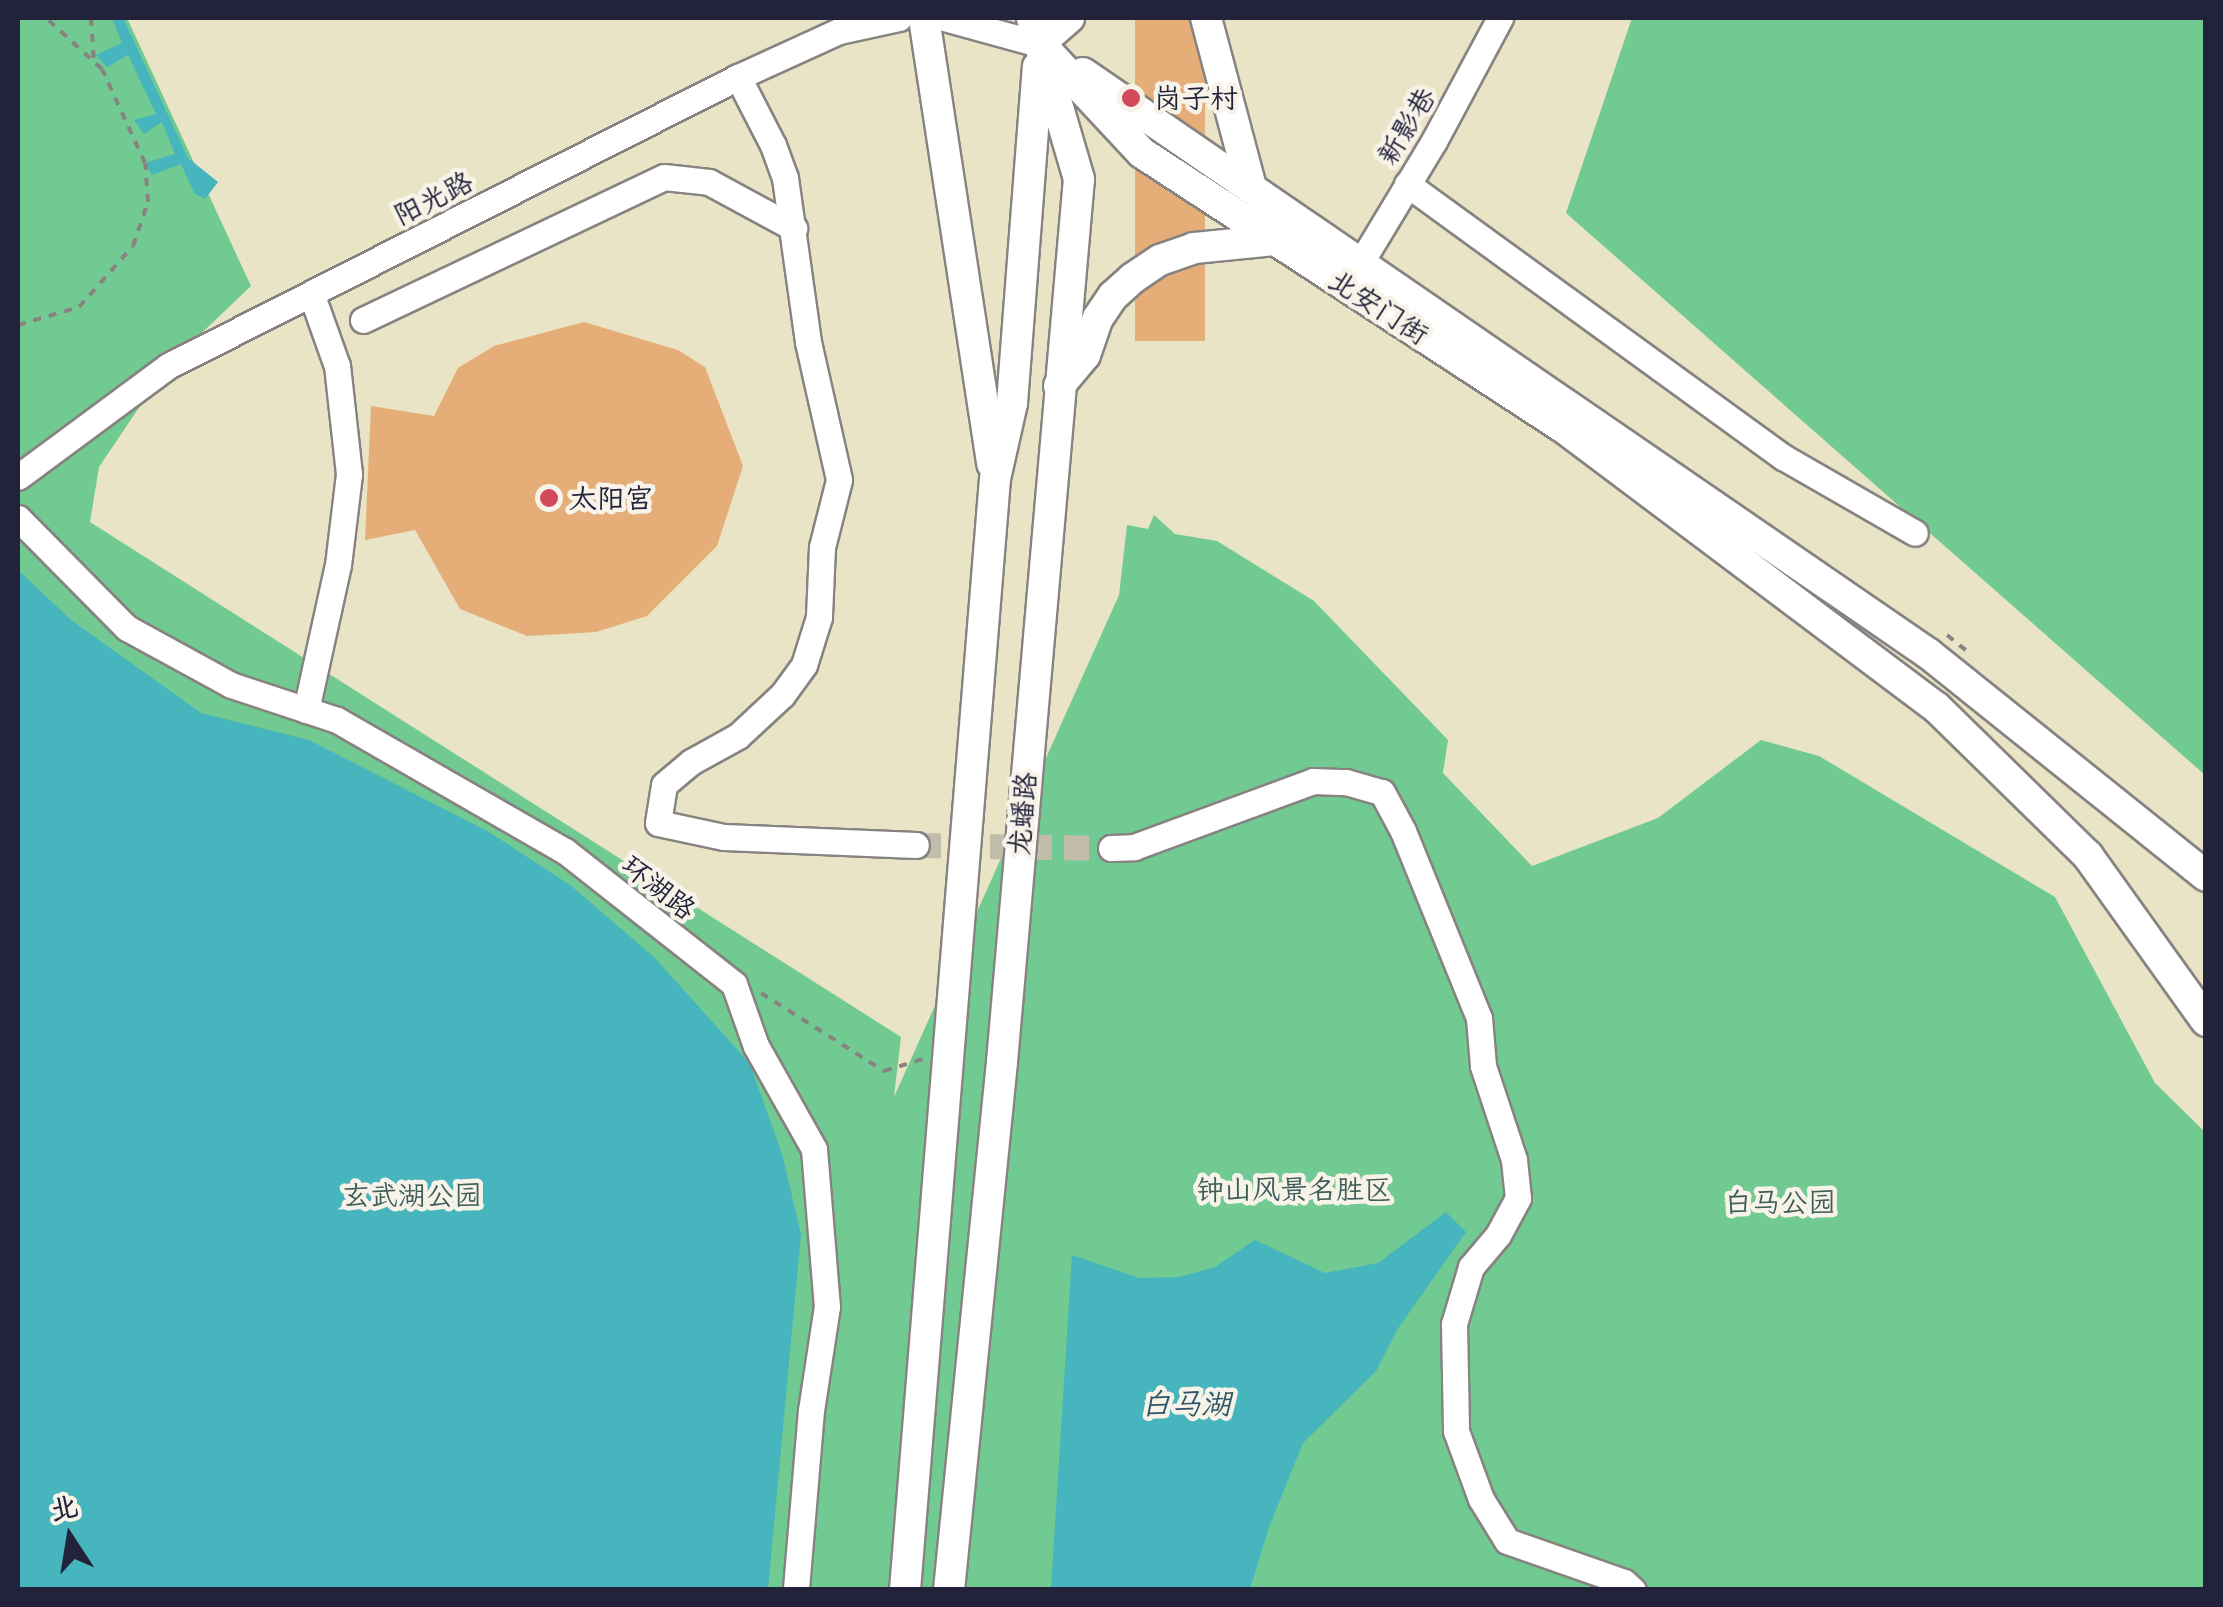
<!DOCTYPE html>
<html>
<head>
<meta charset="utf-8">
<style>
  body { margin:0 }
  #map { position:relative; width:2223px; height:1607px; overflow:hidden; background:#eae4c6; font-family:"Patrick Hand","LXGW WenKai TC",sans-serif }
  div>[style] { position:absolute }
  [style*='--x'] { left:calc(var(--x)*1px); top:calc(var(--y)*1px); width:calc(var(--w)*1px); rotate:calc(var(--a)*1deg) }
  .green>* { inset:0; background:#70ca91 }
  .water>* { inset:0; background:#46b5bd }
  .building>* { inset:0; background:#e5ad78; transform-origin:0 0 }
  .minor-tunnel>* { height:25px; margin-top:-12.5px; transform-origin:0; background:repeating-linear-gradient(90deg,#c2bdaa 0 25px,transparent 0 37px) }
  .path>* { height:4px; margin-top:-2px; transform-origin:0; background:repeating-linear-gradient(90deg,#868380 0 8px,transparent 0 16px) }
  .roads { filter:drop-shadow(2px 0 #868380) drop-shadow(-2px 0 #868380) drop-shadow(0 2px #868380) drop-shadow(0 -2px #868380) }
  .minor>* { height:25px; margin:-12.5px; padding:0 12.5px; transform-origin:12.5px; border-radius:12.5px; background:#fff }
  .major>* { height:30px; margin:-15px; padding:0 15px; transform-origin:15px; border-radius:15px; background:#fff }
  .dots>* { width:28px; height:28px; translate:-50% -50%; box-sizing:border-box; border:5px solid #f7f3e8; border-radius:50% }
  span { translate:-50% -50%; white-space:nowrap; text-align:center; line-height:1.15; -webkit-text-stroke:9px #f7f3e8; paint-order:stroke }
  .poi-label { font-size:28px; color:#22223b }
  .left { translate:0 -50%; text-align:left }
  .street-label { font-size:28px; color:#22223b }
  .park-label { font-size:28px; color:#3d5d59 }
  .water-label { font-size:30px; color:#2f5568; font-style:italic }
  .frame { position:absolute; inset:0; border:20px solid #22223b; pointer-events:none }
  .north { position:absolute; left:20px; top:1487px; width:100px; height:100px; -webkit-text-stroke:8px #f7f3e8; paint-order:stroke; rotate:348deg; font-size:28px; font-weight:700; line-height:40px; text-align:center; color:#22223b }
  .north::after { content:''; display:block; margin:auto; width:35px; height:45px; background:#22223b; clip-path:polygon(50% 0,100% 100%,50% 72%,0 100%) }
</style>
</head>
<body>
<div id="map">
  <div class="green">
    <div style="clip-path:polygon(18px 18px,127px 18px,251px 286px,167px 366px,99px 467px,90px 522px,901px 1037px,894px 1097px,1119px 595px,1127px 525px,1148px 529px,1154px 515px,1175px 534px,1217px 541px,1314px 601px,1448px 740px,1443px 773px,1532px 866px,1658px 818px,1761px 740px,1819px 756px,2055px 897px,2155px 1083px,2205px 1132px,2205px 1589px,18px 1589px)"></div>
    <div style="clip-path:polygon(1632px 18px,2205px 18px,2205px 775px,1566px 213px)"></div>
  </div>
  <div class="water">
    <div style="clip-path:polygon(112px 18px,123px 18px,188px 158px,218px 182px,205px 199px,194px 193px,181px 164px,152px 175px,145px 163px,175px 154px,162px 122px,144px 134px,134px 120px,156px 114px,128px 55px,107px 67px,96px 55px,122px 43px)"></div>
    <div style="clip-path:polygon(18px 570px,71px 620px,201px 713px,309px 740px,489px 832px,570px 885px,655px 958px,750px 1064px,782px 1154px,801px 1234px,768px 1589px,18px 1589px)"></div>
    <div style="clip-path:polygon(1446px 1212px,1466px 1232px,1397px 1330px,1376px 1371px,1303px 1443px,1269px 1527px,1250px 1589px,1051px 1589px,1072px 1255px,1139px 1278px,1179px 1277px,1215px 1267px,1255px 1240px,1325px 1273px,1378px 1263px)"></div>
  </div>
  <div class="building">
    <div style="left:1135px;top:18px;width:70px;height:323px"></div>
    <div style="clip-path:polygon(584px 322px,678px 350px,705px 367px,743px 466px,717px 546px,647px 616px,596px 632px,527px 636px,460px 609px,415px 530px,365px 540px,371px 406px,434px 416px,458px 368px,494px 346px)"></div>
  </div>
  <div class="minor-tunnel">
    <div style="--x:916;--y:845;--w:195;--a:0.9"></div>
  </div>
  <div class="path">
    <div style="--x:91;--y:18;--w:45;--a:86.2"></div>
    <div style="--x:18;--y:325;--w:64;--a:-16.4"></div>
    <div style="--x:79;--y:307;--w:81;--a:-48.5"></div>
    <div style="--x:133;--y:246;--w:46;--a:-71.2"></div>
    <div style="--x:148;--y:202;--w:39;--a:-94"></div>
    <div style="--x:145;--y:163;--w:103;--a:-114.6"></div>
    <div style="--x:102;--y:69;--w:76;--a:-137.7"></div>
    <div style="--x:1947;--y:635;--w:26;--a:39"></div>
    <div style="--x:761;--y:993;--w:146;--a:32.4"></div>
    <div style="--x:884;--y:1071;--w:41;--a:-17.1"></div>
  </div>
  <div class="roads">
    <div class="minor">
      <div style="--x:944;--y:18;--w:98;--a:15.3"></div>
      <div style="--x:738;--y:77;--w:76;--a:62.8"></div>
      <div style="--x:773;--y:145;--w:35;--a:70"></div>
      <div style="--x:785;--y:178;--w:166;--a:82"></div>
      <div style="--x:808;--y:342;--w:141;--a:77.3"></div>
      <div style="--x:839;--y:480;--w:69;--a:104.2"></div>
      <div style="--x:822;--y:547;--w:70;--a:92.5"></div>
      <div style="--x:819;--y:617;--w:50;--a:107.4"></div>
      <div style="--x:804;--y:665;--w:37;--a:126"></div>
      <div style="--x:782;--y:695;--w:60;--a:137"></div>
      <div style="--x:738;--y:736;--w:54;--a:151"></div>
      <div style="--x:691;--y:762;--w:35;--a:140"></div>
      <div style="--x:664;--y:785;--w:38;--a:99"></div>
      <div style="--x:658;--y:823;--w:67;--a:12"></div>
      <div style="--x:724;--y:837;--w:192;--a:2.4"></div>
      <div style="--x:1407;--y:184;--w:465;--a:36"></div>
      <div style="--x:1783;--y:457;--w:152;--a:29.9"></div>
      <div style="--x:1361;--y:262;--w:141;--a:-58.9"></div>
      <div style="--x:1434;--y:141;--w:140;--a:-61.8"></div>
      <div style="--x:363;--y:320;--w:333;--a:-25.4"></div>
      <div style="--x:664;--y:177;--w:45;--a:6.3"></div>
      <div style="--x:709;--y:182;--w:97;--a:28.4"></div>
      <div style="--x:18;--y:477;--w:187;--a:-36.5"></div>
      <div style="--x:168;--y:366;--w:639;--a:-26.89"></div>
      <div style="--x:738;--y:77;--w:111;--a:-24.5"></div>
      <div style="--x:839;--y:31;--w:61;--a:-12.2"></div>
      <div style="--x:18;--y:518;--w:155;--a:45.3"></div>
      <div style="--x:127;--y:628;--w:119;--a:28.7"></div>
      <div style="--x:231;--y:685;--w:112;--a:18.3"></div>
      <div style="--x:337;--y:720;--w:263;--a:29.9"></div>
      <div style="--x:565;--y:851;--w:215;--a:38.2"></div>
      <div style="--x:734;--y:984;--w:66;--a:70.5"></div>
      <div style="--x:756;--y:1046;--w:118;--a:60.6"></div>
      <div style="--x:814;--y:1149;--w:158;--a:85.3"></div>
      <div style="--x:827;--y:1306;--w:105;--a:98.7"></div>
      <div style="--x:811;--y:1410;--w:181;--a:94.8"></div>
      <div style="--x:306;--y:710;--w:148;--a:-77.6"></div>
      <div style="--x:338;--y:565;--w:92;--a:-83.1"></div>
      <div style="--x:349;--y:474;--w:109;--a:-96.3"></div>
      <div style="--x:337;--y:366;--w:77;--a:-109.6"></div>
      <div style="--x:1111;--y:848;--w:23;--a:-2"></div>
      <div style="--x:1134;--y:847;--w:191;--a:-20.2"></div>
      <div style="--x:1313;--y:781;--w:33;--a:2"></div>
      <div style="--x:1346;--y:782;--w:37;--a:16"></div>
      <div style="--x:1382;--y:792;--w:44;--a:61.7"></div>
      <div style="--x:1403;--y:831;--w:202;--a:67.9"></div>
      <div style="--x:1479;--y:1018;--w:48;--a:85.2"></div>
      <div style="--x:1483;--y:1066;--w:99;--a:71.7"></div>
      <div style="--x:1514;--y:1160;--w:38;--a:84"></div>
      <div style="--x:1518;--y:1198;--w:42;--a:118.4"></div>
      <div style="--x:1498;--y:1235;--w:42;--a:130.2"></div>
      <div style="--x:1471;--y:1267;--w:59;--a:106.6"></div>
      <div style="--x:1454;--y:1324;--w:107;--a:88.9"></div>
      <div style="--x:1456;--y:1431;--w:72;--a:69.8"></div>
      <div style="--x:1481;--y:1499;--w:49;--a:58.2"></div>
      <div style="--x:1507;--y:1541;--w:124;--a:19.3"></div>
      <div style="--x:1624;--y:1582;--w:12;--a:42"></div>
    </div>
    <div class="major">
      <div style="--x:924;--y:18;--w:451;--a:81.3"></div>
      <div style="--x:1206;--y:18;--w:175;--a:75.1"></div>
      <div style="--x:1039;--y:44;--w:40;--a:-41"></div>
      <div style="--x:1043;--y:47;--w:145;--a:47"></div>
      <div style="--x:1142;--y:153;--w:499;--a:33.1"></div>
      <div style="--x:1560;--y:425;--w:471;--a:36.9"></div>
      <div style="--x:1937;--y:708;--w:211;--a:44.4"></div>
      <div style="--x:2088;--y:856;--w:203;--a:54.4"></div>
      <div style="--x:1083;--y:73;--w:1026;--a:34.48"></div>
      <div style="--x:1929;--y:654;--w:355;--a:38.7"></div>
      <div style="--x:1059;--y:386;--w:40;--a:-50"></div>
      <div style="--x:1085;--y:355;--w:39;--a:-71"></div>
      <div style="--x:1098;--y:318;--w:27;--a:-56"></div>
      <div style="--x:1113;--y:296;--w:27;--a:-42"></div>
      <div style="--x:1133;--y:278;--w:32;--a:-34"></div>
      <div style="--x:1160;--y:260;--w:36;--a:-19"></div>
      <div style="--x:1194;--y:248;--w:81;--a:-5.6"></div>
      <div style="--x:905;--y:1590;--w:1115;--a:-85.37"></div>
      <div style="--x:995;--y:479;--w:78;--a:-77.4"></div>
      <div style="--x:1012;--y:403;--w:337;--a:-85.6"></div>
      <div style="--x:949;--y:1590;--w:531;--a:-84.27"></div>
      <div style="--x:1002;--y:1062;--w:886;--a:-85.02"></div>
      <div style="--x:1079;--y:179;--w:168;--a:-106.3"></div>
    </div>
  </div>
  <div class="dots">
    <div style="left:1131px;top:98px;background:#d1495b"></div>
    <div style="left:549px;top:498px;background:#d1495b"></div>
  </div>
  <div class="poi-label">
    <span class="left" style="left:1154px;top:98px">岗子村</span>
    <span class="left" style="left:569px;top:498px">太阳宫</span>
  </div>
  <div class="street-label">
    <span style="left:1406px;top:126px;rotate:-59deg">新影巷</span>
    <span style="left:433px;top:198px;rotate:-27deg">阳光路</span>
    <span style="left:1379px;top:307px;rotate:33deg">北安门街</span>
    <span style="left:1022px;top:814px;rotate:-85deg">龙蟠路</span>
    <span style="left:659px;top:887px;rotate:38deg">环湖路</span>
  </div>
  <div class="park-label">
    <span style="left:1294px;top:1189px">钟山风景名胜区</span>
    <span style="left:412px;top:1195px">玄武湖公园</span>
    <span style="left:1780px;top:1202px">白马公园</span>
  </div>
  <div class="water-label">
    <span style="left:1186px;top:1403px">白马湖</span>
  </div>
  <div class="frame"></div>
  <div class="north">北</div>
</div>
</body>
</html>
